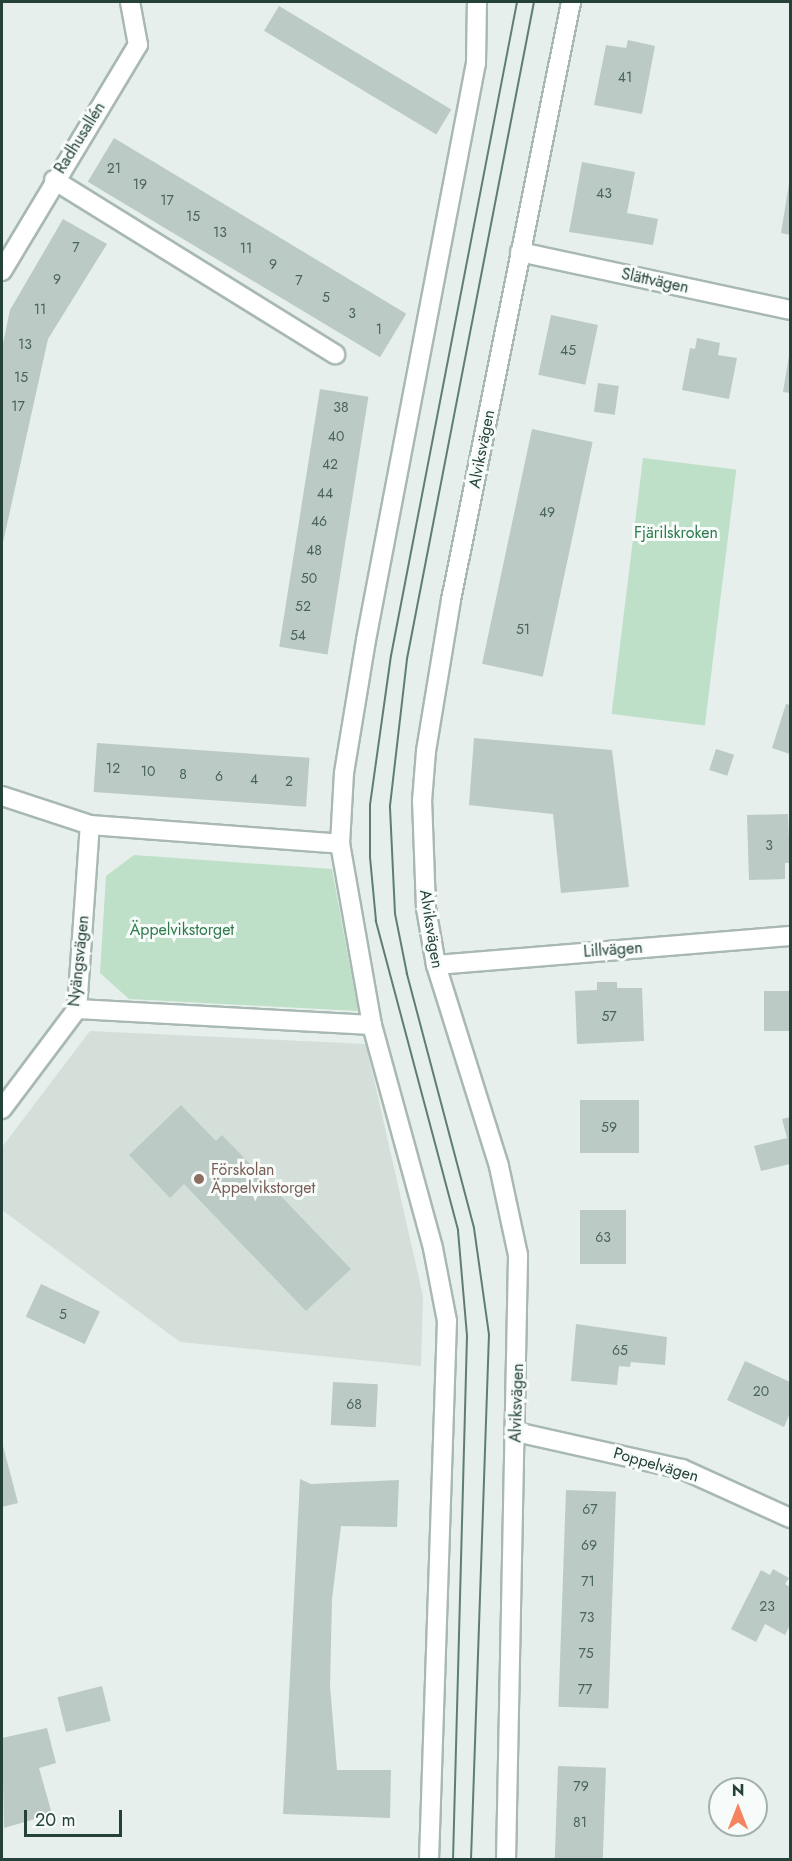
<!DOCTYPE html>
<html>
<head>
<meta charset="utf-8">
<style>
  body { margin:0 }
  #map { position:relative; width:792px; height:1861px; overflow:hidden; background:#e6efeb; font-family:Jost,sans-serif }
  div>[style] { position:absolute }
  [style*='--x'] { left:calc(var(--x)*1px); top:calc(var(--y)*1px); width:calc(var(--w)*1px); rotate:calc(var(--a)*1deg) }
  .built>* { inset:0; background:#d4dfda }
  .green>* { inset:0; background:#bfe0c8; transform-origin:0 0 }
  .building>* { inset:0; background:#bbcac4; transform-origin:0 0 }
  .roads { filter:drop-shadow(2px 0 #a8b8b2) drop-shadow(-2px 0 #a8b8b2) drop-shadow(0 2px #a8b8b2) drop-shadow(0 -2px #a8b8b2) }
  .lane>* { height:18px; margin:-9px; padding:0 9px; transform-origin:9px; border-radius:9px; background:#fff }
  .street>* { height:18px; margin:-9px; padding:0 9px; transform-origin:9px; border-radius:9px; background:#fff }
  .secondary>* { height:18px; margin:-9px; padding:0 9px; transform-origin:9px; border-radius:9px; background:#fff }
  .tram>* { height:1.5px; margin:-0.75px; padding:0 0.75px; transform-origin:0.75px; border-radius:0.75px; background:#5f7d75 }
  .dots>* { width:16px; height:16px; translate:-50% -50%; box-sizing:border-box; border:3px solid #f7fbf9; border-radius:50% }
  span { translate:-50% -50%; white-space:nowrap; text-align:center; line-height:1.15; -webkit-text-stroke:6px #f7fbf9; paint-order:stroke }
  .number-label { font-size:14px; color:#4a645c }
  .number-label span { -webkit-text-stroke-width:0 }
  .street-label { font-size:16px; color:#24423a }
  .park-label { font-size:16px; color:#2d7a4b }
  .education-label { font-size:16px; color:#785e54 }
  .left { translate:0 -50%; text-align:left }
  .frame { position:absolute; inset:0; border:3px solid #24423a; pointer-events:none }
  .north { position:absolute; left:708px; top:1777px; width:60px; height:60px; box-sizing:border-box; background:#f7fbf9; border:2px solid #a3b1ad; border-radius:50%; rotate:0deg; font-size:16px; font-weight:700; line-height:24px; text-align:center; color:#24423a }
  .north::after { content:''; display:block; margin:auto; width:21px; height:27px; background:#f4845f; clip-path:polygon(50% 0,100% 100%,50% 72%,0 100%) }
  .scale { position:absolute; left:24px; top:1810px; width:98px; height:27px; box-sizing:border-box; border:3px solid #24423a; border-top:0; padding-left:8px; font-size:18px; line-height:21px; white-space:nowrap; color:#24423a; -webkit-text-stroke:4px #f7fbf9; paint-order:stroke }
</style>
</head>
<body>
<div id="map">
  <div class="built">
    <div style="clip-path:polygon(90px 1031px,366px 1044px,423px 1296px,421px 1366px,180px 1342px,2px 1210px,2px 1147px)"></div>
  </div>
  <div class="green">
    <div style="left:643px;top:458px;width:94px;height:258px;rotate:7deg"></div>
    <div style="clip-path:polygon(134px 855px,332px 869px,358px 1011px,129px 999px,100px 973px,106px 876px)"></div>
  </div>
  <div class="building">
    <div style="left:279px;top:6px;width:201px;height:29px;rotate:31deg"></div>
    <div style="clip-path:polygon(628px 40px,655px 46px,642px 114px,594px 105px,606px 45px,626px 48px)"></div>
    <div style="left:114px;top:138px;width:341px;height:51px;rotate:31deg"></div>
    <div style="clip-path:polygon(582px 162px,635px 172px,627px 213px,658px 219px,653px 245px,569px 232px)"></div>
    <div style="clip-path:polygon(789px 184px,790px 184px,790px 235px,781px 233px)"></div>
    <div style="clip-path:polygon(63px 219px,107px 244px,48px 339px,2px 547px,2px 348px,10px 310px)"></div>
    <div style="left:551px;top:315px;width:48px;height:61px;rotate:12deg"></div>
    <div style="clip-path:polygon(697px 338px,720px 343px,718px 355px,737px 358px,729px 399px,682px 390px,690px 348px,695px 349px)"></div>
    <div style="clip-path:polygon(789px 356px,790px 356px,790px 393px,783px 392px)"></div>
    <div style="left:598px;top:383px;width:21px;height:29px;rotate:8deg"></div>
    <div style="left:320px;top:389px;width:49px;height:261px;rotate:9deg"></div>
    <div style="left:532px;top:429px;width:62px;height:240px;rotate:12deg"></div>
    <div style="clip-path:polygon(786px 704px,790px 705px,790px 754px,772px 748px)"></div>
    <div style="clip-path:polygon(474px 738px,612px 750px,629px 887px,561px 893px,553px 814px,469px 805px)"></div>
    <div style="left:97px;top:743px;width:213px;height:49px;rotate:4deg"></div>
    <div style="left:716px;top:749px;width:19px;height:22px;rotate:18deg"></div>
    <div style="clip-path:polygon(788px 814px,790px 863px,785px 863px,785px 879px,749px 880px,747px 815px)"></div>
    <div style="clip-path:polygon(597px 982px,617px 982px,617px 988px,642px 988px,644px 1041px,577px 1044px,575px 991px,597px 990px)"></div>
    <div style="left:790px;top:991px;width:40px;height:26px;rotate:90deg"></div>
    <div style="left:580px;top:1100px;width:59px;height:53px"></div>
    <div style="clip-path:polygon(181px 1105px,216px 1141px,222px 1135px,351px 1269px,306px 1311px,184px 1184px,170px 1198px,129px 1155px)"></div>
    <div style="clip-path:polygon(790px 1117px,790px 1164px,761px 1171px,754px 1146px,787px 1138px,782px 1119px)"></div>
    <div style="left:580px;top:1210px;width:46px;height:54px"></div>
    <div style="left:41px;top:1284px;width:65px;height:36px;rotate:25deg"></div>
    <div style="clip-path:polygon(576px 1324px,667px 1337px,665px 1365px,631px 1362px,630px 1367px,619px 1366px,617px 1385px,571px 1381px)"></div>
    <div style="clip-path:polygon(745px 1361px,790px 1382px,790px 1413px,784px 1427px,727px 1400px)"></div>
    <div style="left:333px;top:1382px;width:45px;height:43px;rotate:3deg"></div>
    <div style="clip-path:polygon(2px 1442px,18px 1503px,2px 1507px)"></div>
    <div style="clip-path:polygon(300px 1479px,311px 1484px,399px 1480px,397px 1527px,341px 1526px,332px 1599px,330px 1686px,337px 1770px,391px 1770px,390px 1818px,283px 1814px)"></div>
    <div style="left:566px;top:1490px;width:50px;height:217px;rotate:2deg"></div>
    <div style="clip-path:polygon(773px 1569px,789px 1578px,785px 1584px,790px 1587px,790px 1625px,785px 1635px,765px 1624px,756px 1642px,731px 1629px,761px 1570px,770px 1575px)"></div>
    <div style="left:102px;top:1686px;width:36px;height:46px;rotate:76deg"></div>
    <div style="clip-path:polygon(47px 1728px,56px 1763px,39px 1768px,52px 1814px,4px 1828px,2px 1738px)"></div>
    <div style="left:558px;top:1766px;width:48px;height:94px;rotate:2deg"></div>
  </div>
  <div class="roads">
    <div class="lane">
      <div style="--x:54;--y:180;--w:331;--a:31.8"></div>
    </div>
    <div class="street">
      <div style="--x:520;--y:252;--w:276;--a:12.1"></div>
      <div style="--x:2;--y:271;--w:264;--a:-59"></div>
      <div style="--x:138;--y:45;--w:44;--a:-100.5"></div>
      <div style="--x:2;--y:796;--w:93;--a:18.2"></div>
      <div style="--x:90;--y:825;--w:251;--a:4.3"></div>
      <div style="--x:436;--y:965;--w:355;--a:-4.7"></div>
      <div style="--x:77;--y:1009;--w:295;--a:3.1"></div>
      <div style="--x:2;--y:1109;--w:125;--a:-53.1"></div>
      <div style="--x:77;--y:1009;--w:184;--a:-86"></div>
      <div style="--x:516;--y:1432;--w:170;--a:12.6"></div>
      <div style="--x:682;--y:1469;--w:119;--a:24.4"></div>
      <div style="--x:429;--y:1860;--w:539;--a:-88.09"></div>
      <div style="--x:447;--y:1321;--w:74;--a:-100.9"></div>
      <div style="--x:433;--y:1248;--w:231;--a:-105.3"></div>
      <div style="--x:372;--y:1025;--w:184;--a:-100"></div>
      <div style="--x:340;--y:844;--w:71;--a:-86.8"></div>
      <div style="--x:344;--y:773;--w:135;--a:-80.6"></div>
      <div style="--x:366;--y:640;--w:587;--a:-79.21"></div>
      <div style="--x:476;--y:63;--w:61;--a:-89.1"></div>
    </div>
    <div class="secondary">
      <div style="--x:506;--y:1860;--w:605;--a:-88.86"></div>
      <div style="--x:518;--y:1255;--w:91;--a:-102.1"></div>
      <div style="--x:499;--y:1166;--w:211;--a:-107.4"></div>
      <div style="--x:436;--y:965;--w:58;--a:-100"></div>
      <div style="--x:426;--y:908;--w:107;--a:-92.1"></div>
      <div style="--x:422;--y:801;--w:50;--a:-85.4"></div>
      <div style="--x:426;--y:751;--w:153;--a:-80.6"></div>
      <div style="--x:451;--y:600;--w:610;--a:-78.65"></div>
    </div>
  </div>
  <div class="tram">
    <div style="--x:453;--y:1860;--w:524;--a:-88.47"></div>
    <div style="--x:467;--y:1336;--w:106;--a:-94.9"></div>
    <div style="--x:458;--y:1230;--w:320;--a:-104.9"></div>
    <div style="--x:376;--y:921;--w:64;--a:-95.4"></div>
    <div style="--x:370;--y:857;--w:52;--a:-90"></div>
    <div style="--x:370;--y:805;--w:150;--a:-82"></div>
    <div style="--x:391;--y:656;--w:666;--a:-79.09"></div>
    <div style="--x:471;--y:1860;--w:525;--a:-88.04"></div>
    <div style="--x:489;--y:1335;--w:108;--a:-98"></div>
    <div style="--x:474;--y:1228;--w:263;--a:-104.8"></div>
    <div style="--x:407;--y:974;--w:61;--a:-101.3"></div>
    <div style="--x:395;--y:914;--w:108;--a:-92.7"></div>
    <div style="--x:390;--y:806;--w:148;--a:-83.4"></div>
    <div style="--x:407;--y:659;--w:669;--a:-79.06"></div>
  </div>
  <div class="dots">
    <div style="left:199px;top:1179px;background:#8d6e63"></div>
  </div>
  <div class="number-label">
    <span style="left:625px;top:77px">41</span>
    <span style="left:114px;top:168px">21</span>
    <span style="left:140px;top:184px">19</span>
    <span style="left:604px;top:193px">43</span>
    <span style="left:167px;top:200px">17</span>
    <span style="left:193px;top:216px">15</span>
    <span style="left:220px;top:232px">13</span>
    <span style="left:76px;top:247px">7</span>
    <span style="left:246px;top:248px">11</span>
    <span style="left:273px;top:264px">9</span>
    <span style="left:57px;top:279px">9</span>
    <span style="left:299px;top:280px">7</span>
    <span style="left:326px;top:297px">5</span>
    <span style="left:40px;top:309px">11</span>
    <span style="left:352px;top:313px">3</span>
    <span style="left:379px;top:329px">1</span>
    <span style="left:25px;top:344px">13</span>
    <span style="left:568px;top:350px">45</span>
    <span style="left:21px;top:377px">15</span>
    <span style="left:18px;top:406px">17</span>
    <span style="left:341px;top:407px">38</span>
    <span style="left:336px;top:436px">40</span>
    <span style="left:330px;top:464px">42</span>
    <span style="left:325px;top:493px">44</span>
    <span style="left:547px;top:512px">49</span>
    <span style="left:319px;top:521px">46</span>
    <span style="left:314px;top:550px">48</span>
    <span style="left:309px;top:578px">50</span>
    <span style="left:303px;top:606px">52</span>
    <span style="left:523px;top:629px">51</span>
    <span style="left:298px;top:635px">54</span>
    <span style="left:113px;top:768px">12</span>
    <span style="left:148px;top:771px">10</span>
    <span style="left:183px;top:774px">8</span>
    <span style="left:219px;top:776px">6</span>
    <span style="left:254px;top:779px">4</span>
    <span style="left:289px;top:781px">2</span>
    <span style="left:769px;top:845px">3</span>
    <span style="left:609px;top:1016px">57</span>
    <span style="left:609px;top:1127px">59</span>
    <span style="left:603px;top:1237px">63</span>
    <span style="left:63px;top:1314px">5</span>
    <span style="left:620px;top:1350px">65</span>
    <span style="left:761px;top:1391px">20</span>
    <span style="left:354px;top:1404px">68</span>
    <span style="left:590px;top:1509px">67</span>
    <span style="left:589px;top:1545px">69</span>
    <span style="left:588px;top:1581px">71</span>
    <span style="left:767px;top:1606px">23</span>
    <span style="left:587px;top:1617px">73</span>
    <span style="left:586px;top:1653px">75</span>
    <span style="left:585px;top:1689px">77</span>
    <span style="left:581px;top:1786px">79</span>
    <span style="left:580px;top:1822px">81</span>
  </div>
  <div class="street-label">
    <span style="left:80px;top:138px;rotate:-58deg">Radhusallén</span>
    <span style="left:655px;top:281px;rotate:12deg">Slättvägen</span>
    <span style="left:482px;top:449px;rotate:-79deg">Alviksvägen</span>
    <span style="left:431px;top:929px;rotate:81deg">Alviksvägen</span>
    <span style="left:613px;top:950px;rotate:-4deg">Lillvägen</span>
    <span style="left:79px;top:961px;rotate:-84deg">Nyängsvägen</span>
    <span style="left:517px;top:1403px;rotate:-88deg">Alviksvägen</span>
    <span style="left:656px;top:1465px;rotate:16deg">Poppelvägen</span>
  </div>
  <div class="park-label">
    <span style="left:676px;top:533px">Fjärilskroken</span>
    <span style="left:182px;top:930px">Äppelvikstorget</span>
  </div>
  <div class="education-label">
    <span class="left" style="left:211px;top:1179px">Förskolan<br>Äppelvikstorget</span>
  </div>
  <div class="frame"></div>
  <div class="north">N</div>
  <div class="scale">20 m</div>
</div>
</body>
</html>
